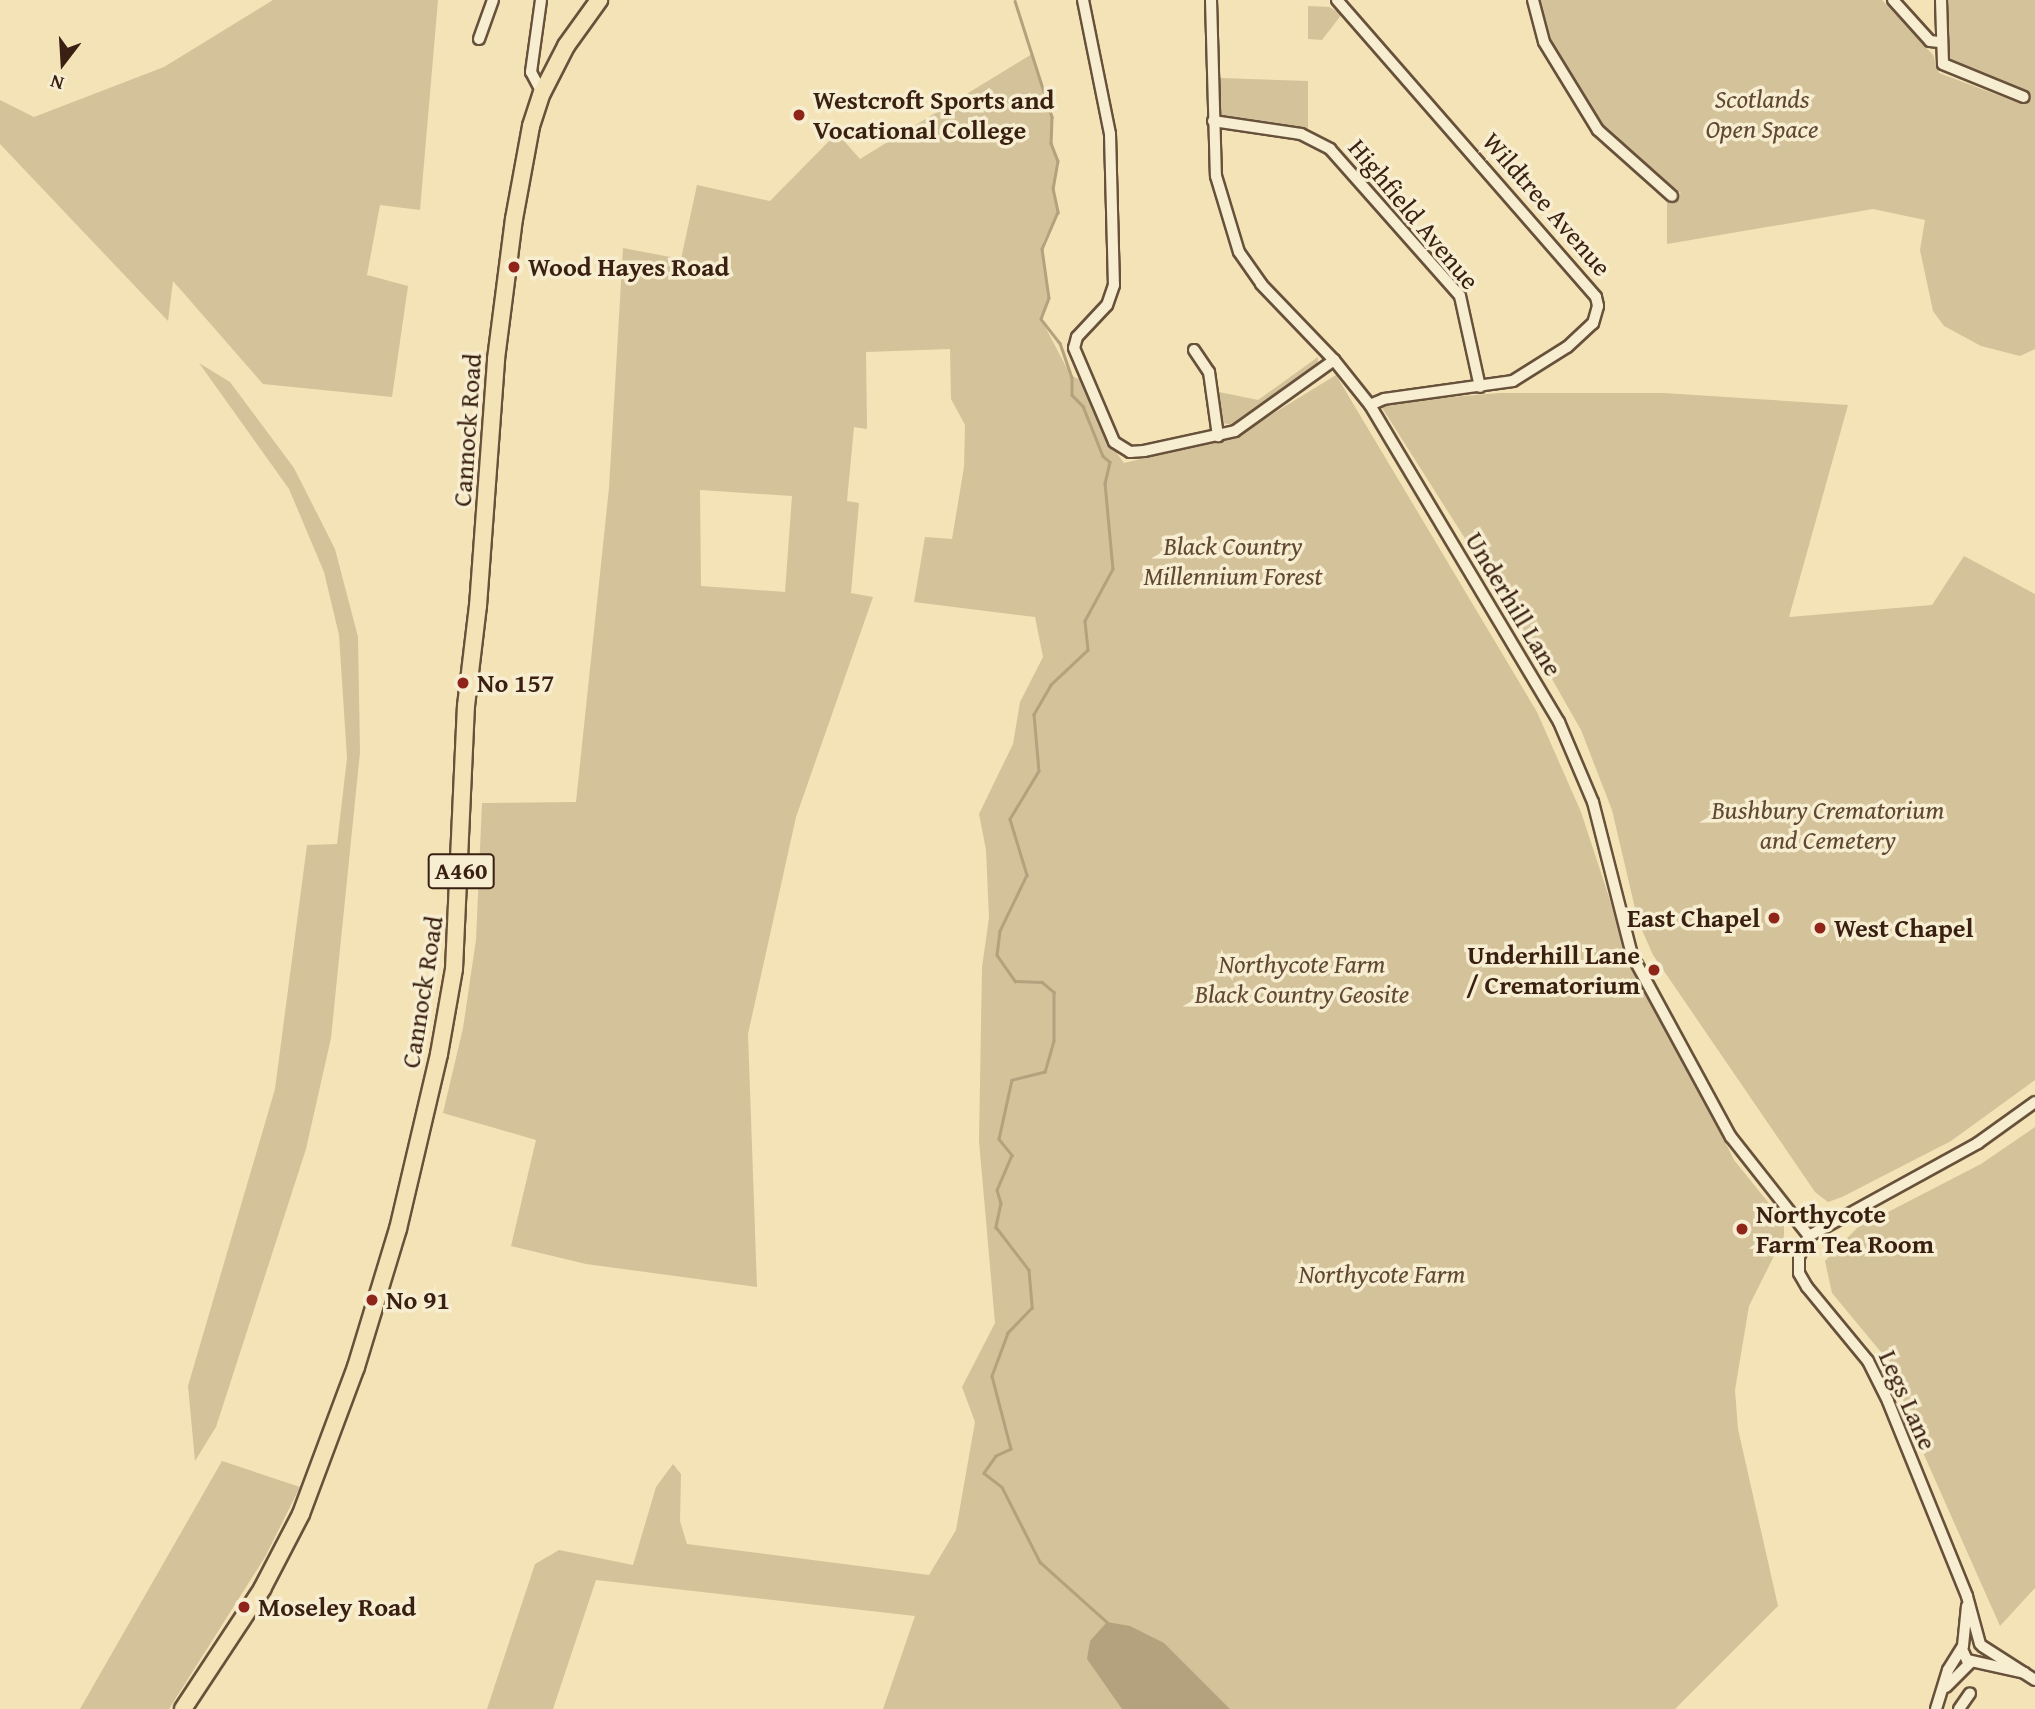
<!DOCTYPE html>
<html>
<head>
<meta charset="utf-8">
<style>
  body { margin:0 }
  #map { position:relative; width:2035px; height:1709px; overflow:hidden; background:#f3e3b6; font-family:"Gentium Book Plus",serif }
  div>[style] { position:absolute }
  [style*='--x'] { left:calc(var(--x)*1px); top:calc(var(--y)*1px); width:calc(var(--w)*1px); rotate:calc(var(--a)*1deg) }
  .green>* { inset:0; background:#d4c29a }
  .water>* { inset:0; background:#b4a17e }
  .stream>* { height:2.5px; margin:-1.25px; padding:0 1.25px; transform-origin:1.25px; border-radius:1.25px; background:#b4a17e }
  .roads { filter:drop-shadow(2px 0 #68513b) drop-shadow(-2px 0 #68513b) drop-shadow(0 2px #68513b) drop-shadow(0 -2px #68513b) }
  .minor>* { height:10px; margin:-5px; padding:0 5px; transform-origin:5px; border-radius:5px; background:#f7edd0 }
  .highway>* { height:16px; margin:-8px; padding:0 8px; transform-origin:8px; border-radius:8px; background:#f3e3b6 }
  .dots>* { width:19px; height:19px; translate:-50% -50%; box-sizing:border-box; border:4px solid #f7edd0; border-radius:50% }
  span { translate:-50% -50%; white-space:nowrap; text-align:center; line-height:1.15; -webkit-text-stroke:7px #f7edd0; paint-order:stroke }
  .shield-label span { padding:2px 5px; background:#f7edd0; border:2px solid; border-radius:5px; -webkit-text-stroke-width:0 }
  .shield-label { font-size:24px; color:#3a2012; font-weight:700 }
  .park-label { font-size:26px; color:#604834; font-style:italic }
  .poi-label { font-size:26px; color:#3a2012; font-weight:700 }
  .left { translate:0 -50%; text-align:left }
  .right { translate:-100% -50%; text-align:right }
  .street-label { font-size:26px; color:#3a2012 }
  .north { position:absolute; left:28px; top:28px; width:70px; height:70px; -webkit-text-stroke:5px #f7edd0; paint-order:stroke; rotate:197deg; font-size:19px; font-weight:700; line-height:28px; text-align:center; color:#3a2012 }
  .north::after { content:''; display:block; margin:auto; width:24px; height:32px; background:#3a2012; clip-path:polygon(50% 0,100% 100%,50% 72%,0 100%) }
</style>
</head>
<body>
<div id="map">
  <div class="green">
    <div style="clip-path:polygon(273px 0,438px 0,420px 210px,380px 205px,367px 275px,408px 286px,392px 397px,263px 384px,173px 281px,168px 321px,0 144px,0 100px,34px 117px,164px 67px)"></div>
    <div style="clip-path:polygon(1537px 0,1882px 0,1933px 55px,1939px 73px,2019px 103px,2025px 94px,1944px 61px,1948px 0,2035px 0,2035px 349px,2020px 356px,1981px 346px,1944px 326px,1933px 311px,1920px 250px,1925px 220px,1873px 209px,1667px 244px,1667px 203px,1681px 193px,1600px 127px,1546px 41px)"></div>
    <div style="clip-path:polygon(1308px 6px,1329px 7px,1342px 14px,1322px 40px,1308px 39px)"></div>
    <div style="clip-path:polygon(evenodd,1032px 54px,1052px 117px,1051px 143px,1058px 161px,1054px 188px,1058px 212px,1043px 242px,1048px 298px,1041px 319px,1071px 376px,1082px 380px,1110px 444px,1124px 463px,1224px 439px,1248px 429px,1336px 375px,1537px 712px,1581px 812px,1631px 964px,1691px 1070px,1734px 1160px,1784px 1222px,1784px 1236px,1749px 1306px,1735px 1390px,1738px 1429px,1778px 1606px,1675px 1709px,883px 1709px,915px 1616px,596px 1580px,553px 1709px,487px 1709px,535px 1564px,559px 1550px,633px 1565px,656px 1487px,673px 1464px,681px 1474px,680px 1521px,687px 1544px,929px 1575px,956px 1530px,975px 1422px,962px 1387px,995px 1323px,979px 1141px,982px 967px,989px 918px,986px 850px,979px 814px,1013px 744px,1020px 702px,1043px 657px,1035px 617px,914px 602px,925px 537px,952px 539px,964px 467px,965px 425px,951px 399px,950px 349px,866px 352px,867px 429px,854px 427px,847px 501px,859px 503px,851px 593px,873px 597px,796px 817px,748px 1034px,757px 1287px,586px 1264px,511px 1246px,536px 1140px,443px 1113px,463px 1028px,476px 940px,482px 803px,576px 802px,609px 488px,623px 248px,681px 259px,697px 185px,770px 201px,837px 133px,860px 159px,1032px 54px,700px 490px,792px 496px,785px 592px,701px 586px,700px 490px)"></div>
    <div style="clip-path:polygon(1220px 78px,1308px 81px,1308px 131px,1227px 119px,1221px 114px)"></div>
    <div style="clip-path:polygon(1318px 357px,1317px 369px,1232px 425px,1223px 423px,1219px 392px,1258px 400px)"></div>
    <div style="clip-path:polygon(199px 363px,230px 382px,294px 468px,335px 549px,358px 637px,360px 752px,331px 1038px,306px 1149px,216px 1427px,195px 1461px,188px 1386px,275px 1089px,307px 845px,337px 844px,347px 758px,339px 635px,324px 572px,289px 489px)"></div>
    <div style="clip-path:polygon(1500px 393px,1664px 393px,1848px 405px,1789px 617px,1932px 605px,1964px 556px,2035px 594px,2035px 1080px,1951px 1141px,1842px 1197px,1828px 1202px,1815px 1192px,1653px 955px,1638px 921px,1612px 810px,1581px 730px,1532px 644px,1379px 403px)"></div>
    <div style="clip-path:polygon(2035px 1127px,2035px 1588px,2000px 1626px,1917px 1439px,1890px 1363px,1832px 1293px,1825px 1261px,1857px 1228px,1981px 1164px)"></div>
    <div style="clip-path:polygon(222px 1461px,300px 1487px,265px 1557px,169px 1709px,80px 1709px)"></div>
  </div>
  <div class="water">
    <div style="clip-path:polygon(1107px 1622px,1130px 1626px,1164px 1643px,1230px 1709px,1122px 1709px,1087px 1659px,1090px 1641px)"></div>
  </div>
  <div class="stream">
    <div style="--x:1015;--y:1;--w:122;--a:72.3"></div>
    <div style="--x:1052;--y:117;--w:26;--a:92"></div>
    <div style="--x:1051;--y:143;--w:19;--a:69"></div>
    <div style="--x:1058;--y:161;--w:27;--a:100"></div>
    <div style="--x:1053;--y:188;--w:25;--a:78"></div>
    <div style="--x:1058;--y:212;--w:40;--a:113.4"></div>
    <div style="--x:1042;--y:249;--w:49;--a:81.9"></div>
    <div style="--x:1049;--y:298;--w:22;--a:111"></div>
    <div style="--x:1041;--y:319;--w:31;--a:52"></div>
    <div style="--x:1060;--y:343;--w:36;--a:71"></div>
    <div style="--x:1072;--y:377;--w:18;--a:90"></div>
    <div style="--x:1072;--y:395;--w:16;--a:45"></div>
    <div style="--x:1083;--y:406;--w:54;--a:68.2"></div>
    <div style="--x:1103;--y:456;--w:9;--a:41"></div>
    <div style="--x:1110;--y:462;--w:22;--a:103"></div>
    <div style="--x:1105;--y:483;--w:86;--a:84.7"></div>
    <div style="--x:1113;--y:569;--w:59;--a:118.3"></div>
    <div style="--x:1085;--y:621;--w:29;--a:84"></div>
    <div style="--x:1088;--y:650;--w:51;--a:136.6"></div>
    <div style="--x:1051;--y:685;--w:34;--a:120"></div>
    <div style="--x:1034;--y:714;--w:57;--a:85"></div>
    <div style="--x:1039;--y:771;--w:56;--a:121.1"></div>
    <div style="--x:1010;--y:819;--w:59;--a:73.1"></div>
    <div style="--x:1027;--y:875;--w:62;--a:115.7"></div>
    <div style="--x:1000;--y:931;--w:24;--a:97"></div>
    <div style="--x:997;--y:955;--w:32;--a:55"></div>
    <div style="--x:1015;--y:981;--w:27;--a:2"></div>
    <div style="--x:1042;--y:982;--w:16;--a:40"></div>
    <div style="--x:1054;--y:992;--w:49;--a:90"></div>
    <div style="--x:1054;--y:1041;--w:32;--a:106"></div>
    <div style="--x:1045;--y:1072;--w:34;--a:166"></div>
    <div style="--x:1012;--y:1080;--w:60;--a:102.4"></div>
    <div style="--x:999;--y:1139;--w:21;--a:51"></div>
    <div style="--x:1012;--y:1155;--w:38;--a:113"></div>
    <div style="--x:997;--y:1190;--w:14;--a:73"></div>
    <div style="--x:1001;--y:1203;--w:25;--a:102"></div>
    <div style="--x:996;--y:1227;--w:54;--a:52.5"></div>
    <div style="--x:1029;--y:1270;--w:38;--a:85"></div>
    <div style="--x:1032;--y:1308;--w:35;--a:134"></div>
    <div style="--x:1008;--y:1333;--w:46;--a:110.4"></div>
    <div style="--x:992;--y:1376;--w:75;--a:75.4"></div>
    <div style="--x:1011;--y:1449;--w:17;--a:155"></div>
    <div style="--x:996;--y:1456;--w:21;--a:125"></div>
    <div style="--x:984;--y:1473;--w:23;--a:38"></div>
    <div style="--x:1002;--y:1487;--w:84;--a:63.1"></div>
    <div style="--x:1040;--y:1562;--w:90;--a:41.8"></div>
  </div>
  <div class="roads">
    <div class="minor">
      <div style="--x:541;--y:0;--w:73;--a:97.9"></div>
      <div style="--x:531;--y:72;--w:24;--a:62"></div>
      <div style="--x:1083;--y:0;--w:137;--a:78.6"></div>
      <div style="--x:1110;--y:134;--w:151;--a:88.5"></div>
      <div style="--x:1114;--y:285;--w:21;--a:109"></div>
      <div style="--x:1107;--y:305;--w:44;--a:133.2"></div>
      <div style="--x:1077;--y:337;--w:11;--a:105"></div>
      <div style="--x:1074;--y:348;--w:102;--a:66.9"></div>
      <div style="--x:1114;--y:442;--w:19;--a:32"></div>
      <div style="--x:1130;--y:452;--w:14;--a:-4"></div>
      <div style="--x:1144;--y:451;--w:93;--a:-12.4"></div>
      <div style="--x:1235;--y:431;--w:122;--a:-35.6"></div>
      <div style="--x:1211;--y:0;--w:176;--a:88.4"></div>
      <div style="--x:1216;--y:176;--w:79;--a:73.2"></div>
      <div style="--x:1239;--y:252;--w:39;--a:55"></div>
      <div style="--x:1261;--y:284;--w:105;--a:46.2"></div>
      <div style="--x:1334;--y:360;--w:58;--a:51.3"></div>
      <div style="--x:1370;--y:405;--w:369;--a:59.2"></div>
      <div style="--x:1559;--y:722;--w:87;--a:67"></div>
      <div style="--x:1593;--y:802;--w:158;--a:75.7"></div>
      <div style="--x:1632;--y:955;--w:207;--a:61.5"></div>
      <div style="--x:1731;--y:1137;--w:126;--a:51.8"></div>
      <div style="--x:1337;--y:0;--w:394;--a:48.9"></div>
      <div style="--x:1596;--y:297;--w:9;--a:77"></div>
      <div style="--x:1598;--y:306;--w:18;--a:106"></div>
      <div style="--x:1593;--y:323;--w:35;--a:137"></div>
      <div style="--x:1567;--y:347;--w:64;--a:147.8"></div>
      <div style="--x:1513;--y:381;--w:130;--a:172.1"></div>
      <div style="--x:1384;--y:399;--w:15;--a:157"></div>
      <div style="--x:1533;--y:0;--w:43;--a:75.3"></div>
      <div style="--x:1544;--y:42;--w:103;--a:58.5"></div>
      <div style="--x:1598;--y:130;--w:99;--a:41.7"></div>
      <div style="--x:1893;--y:0;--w:55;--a:47.9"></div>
      <div style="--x:1930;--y:41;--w:9;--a:6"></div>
      <div style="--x:1941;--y:0;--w:64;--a:88.2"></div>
      <div style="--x:1943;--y:64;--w:87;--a:22.2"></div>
      <div style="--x:479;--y:39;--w:41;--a:-70.3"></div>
      <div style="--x:1213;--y:121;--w:89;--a:8.4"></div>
      <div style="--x:1301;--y:134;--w:33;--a:27"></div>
      <div style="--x:1330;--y:149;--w:196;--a:48.5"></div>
      <div style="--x:1460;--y:296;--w:93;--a:77.6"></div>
      <div style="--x:1194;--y:350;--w:27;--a:56"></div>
      <div style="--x:1209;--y:372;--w:65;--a:82"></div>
      <div style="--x:1980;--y:1644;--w:50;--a:-105.2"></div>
      <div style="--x:1967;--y:1596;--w:210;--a:-112.1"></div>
      <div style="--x:1888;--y:1401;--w:45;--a:-116.6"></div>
      <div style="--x:1868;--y:1361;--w:96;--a:-129.5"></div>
      <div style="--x:1807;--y:1287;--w:16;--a:-120"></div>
      <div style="--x:1799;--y:1273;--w:16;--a:-90"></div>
      <div style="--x:1799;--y:1257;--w:23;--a:-65"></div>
      <div style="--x:1809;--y:1236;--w:193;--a:-28.8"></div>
      <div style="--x:1978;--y:1143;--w:70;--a:-35.7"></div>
      <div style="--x:1982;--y:1646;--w:63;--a:32.7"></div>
      <div style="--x:1962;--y:1649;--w:12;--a:66"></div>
      <div style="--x:1967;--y:1660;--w:59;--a:12.6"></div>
      <div style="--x:1946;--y:1687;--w:35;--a:-45"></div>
      <div style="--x:1936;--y:1709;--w:41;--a:-72.9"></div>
      <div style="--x:1948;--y:1670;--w:28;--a:-58"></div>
      <div style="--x:1963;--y:1646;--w:40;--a:-84.3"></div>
      <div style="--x:1959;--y:1709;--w:19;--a:-55"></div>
    </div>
    <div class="highway">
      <div style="--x:183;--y:1709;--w:144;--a:-56.6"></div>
      <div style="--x:262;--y:1589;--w:85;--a:-62.5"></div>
      <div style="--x:301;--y:1514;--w:157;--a:-69.5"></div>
      <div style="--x:356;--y:1367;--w:144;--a:-73.1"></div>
      <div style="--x:398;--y:1229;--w:180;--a:-76.8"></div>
      <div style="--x:439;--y:1054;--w:86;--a:-80"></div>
      <div style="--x:454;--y:969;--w:263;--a:-87.4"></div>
      <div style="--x:466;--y:706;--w:101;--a:-83.2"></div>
      <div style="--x:478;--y:606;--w:248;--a:-85.8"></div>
      <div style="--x:496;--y:359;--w:141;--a:-82.7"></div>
      <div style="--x:514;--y:219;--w:95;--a:-79.6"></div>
      <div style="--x:531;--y:126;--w:35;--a:-72"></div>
      <div style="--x:542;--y:93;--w:53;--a:-62.9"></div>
      <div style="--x:566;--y:46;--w:57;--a:-54.3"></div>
    </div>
  </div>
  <div class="dots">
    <div style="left:799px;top:115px;background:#8f2418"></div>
    <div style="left:514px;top:267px;background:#8f2418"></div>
    <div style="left:463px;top:683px;background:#8f2418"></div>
    <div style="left:1774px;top:918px;background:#8f2418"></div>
    <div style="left:1820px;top:928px;background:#8f2418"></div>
    <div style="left:1654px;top:970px;background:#8f2418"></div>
    <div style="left:1742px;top:1229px;background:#8f2418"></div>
    <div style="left:372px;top:1300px;background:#8f2418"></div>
    <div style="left:244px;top:1607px;background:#8f2418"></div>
  </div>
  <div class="shield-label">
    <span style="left:461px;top:871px">A460</span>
  </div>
  <div class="park-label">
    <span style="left:1762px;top:114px">Scotlands<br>Open Space</span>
    <span style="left:1233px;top:561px">Black Country<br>Millennium Forest</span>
    <span style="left:1828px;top:825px">Bushbury Crematorium<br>and Cemetery</span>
    <span style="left:1302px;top:979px">Northycote Farm<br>Black Country Geosite</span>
    <span style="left:1382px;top:1274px">Northycote Farm</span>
  </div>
  <div class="poi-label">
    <span class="left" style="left:813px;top:115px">Westcroft Sports and<br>Vocational College</span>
    <span class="left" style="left:528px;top:267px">Wood Hayes Road</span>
    <span class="left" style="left:477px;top:683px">No 157</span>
    <span class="right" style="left:1760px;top:918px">East Chapel</span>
    <span class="left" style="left:1834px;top:928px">West Chapel</span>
    <span class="right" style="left:1640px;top:970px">Underhill Lane<br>/ Crematorium</span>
    <span class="left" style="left:1756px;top:1229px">Northycote<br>Farm Tea Room</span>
    <span class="left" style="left:386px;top:1300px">No 91</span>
    <span class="left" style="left:258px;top:1607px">Moseley Road</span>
  </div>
  <div class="street-label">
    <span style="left:1547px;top:204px;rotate:49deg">Wildtree Avenue</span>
    <span style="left:1414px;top:214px;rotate:50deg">Highfield Avenue</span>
    <span style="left:467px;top:430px;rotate:-86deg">Cannock Road</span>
    <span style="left:1514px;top:604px;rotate:59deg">Underhill Lane</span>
    <span style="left:422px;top:992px;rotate:-81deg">Cannock Road</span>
    <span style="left:1908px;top:1400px;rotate:66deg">Legs Lane</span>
  </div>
  <div class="north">N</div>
</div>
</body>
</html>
